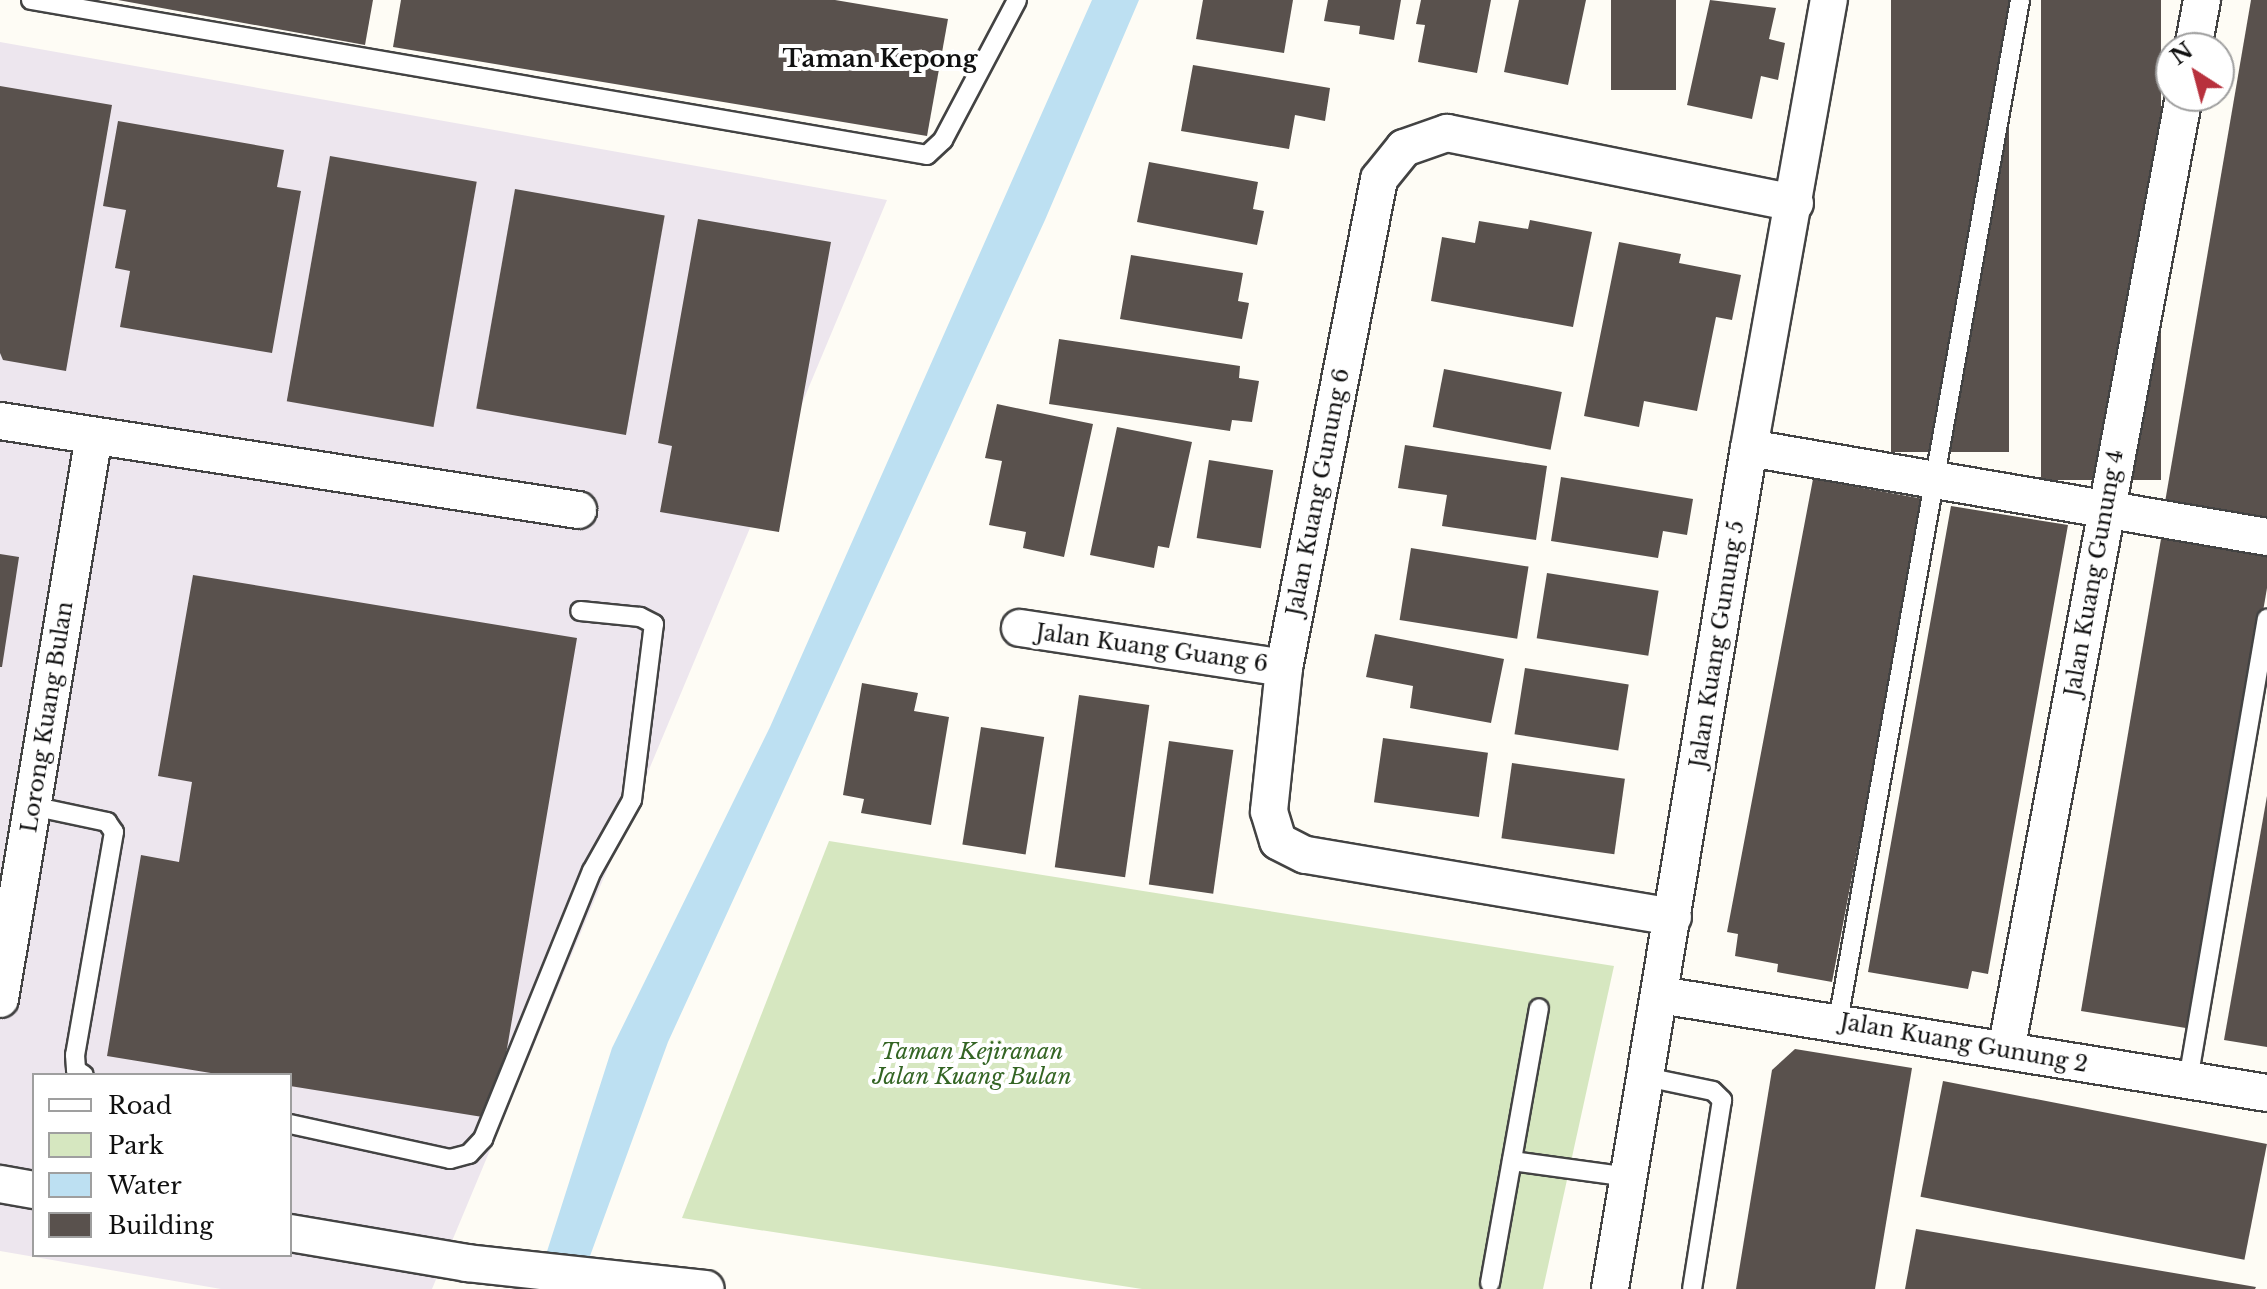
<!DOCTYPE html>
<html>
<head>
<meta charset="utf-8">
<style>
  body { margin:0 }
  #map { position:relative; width:2267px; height:1289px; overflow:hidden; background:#fefcf5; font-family:"Libre Baskerville",serif }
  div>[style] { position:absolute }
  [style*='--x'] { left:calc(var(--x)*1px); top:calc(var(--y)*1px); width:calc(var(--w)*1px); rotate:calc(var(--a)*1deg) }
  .industrial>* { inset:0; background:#ede6ee }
  .green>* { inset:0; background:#d6e7c0 }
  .water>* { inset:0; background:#bde0f2 }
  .building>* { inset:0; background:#59514d; transform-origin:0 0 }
  .roads { filter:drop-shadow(2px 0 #434343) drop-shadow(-2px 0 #434343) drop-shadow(0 2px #434343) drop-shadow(0 -2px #434343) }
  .service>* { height:18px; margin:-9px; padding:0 9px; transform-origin:9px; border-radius:9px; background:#fff }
  .minor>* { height:36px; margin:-18px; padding:0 18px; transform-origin:18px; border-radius:18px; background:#fff }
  span { translate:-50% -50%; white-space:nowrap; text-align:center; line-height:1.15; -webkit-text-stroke:8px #fff; paint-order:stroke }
  .street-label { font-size:22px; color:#101010 }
  .park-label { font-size:22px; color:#346524; font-style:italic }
  .neighbourhood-label { font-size:24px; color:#101010; font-weight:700 }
  .legend { position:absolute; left:32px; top:1073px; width:260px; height:184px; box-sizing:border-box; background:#fff; border:2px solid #9f9f9f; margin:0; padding:10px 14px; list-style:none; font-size:24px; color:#101010 }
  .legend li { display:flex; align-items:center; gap:16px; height:40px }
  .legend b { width:40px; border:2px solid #9f9f9f }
  .north { position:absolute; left:2155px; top:32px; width:80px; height:80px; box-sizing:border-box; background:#fff; border:2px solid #9f9f9f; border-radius:50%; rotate:324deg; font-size:22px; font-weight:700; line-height:32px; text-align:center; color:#101010 }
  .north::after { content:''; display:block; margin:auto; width:28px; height:36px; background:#b8313d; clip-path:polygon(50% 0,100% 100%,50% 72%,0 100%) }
</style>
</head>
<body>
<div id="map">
  <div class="industrial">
    <div style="clip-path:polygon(evenodd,0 42px,887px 200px,432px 1289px,221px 1289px,0 1251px,0 42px,34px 1075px,290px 1075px,290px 1255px,34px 1255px,34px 1075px)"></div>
  </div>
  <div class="green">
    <div style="clip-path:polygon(829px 841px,1614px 966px,1543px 1289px,1142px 1289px,682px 1218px)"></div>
  </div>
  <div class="water">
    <div style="clip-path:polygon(1092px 0,1139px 0,1045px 220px,668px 1042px,578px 1289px,535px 1289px,612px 1048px,770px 727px)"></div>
  </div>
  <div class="building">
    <div style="clip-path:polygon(118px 0,373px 0,365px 45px)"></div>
    <div style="clip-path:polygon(401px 0,835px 0,948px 19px,927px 136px,393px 47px)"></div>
    <div style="clip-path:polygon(1203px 0,1293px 0,1284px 53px,1196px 39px)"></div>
    <div style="clip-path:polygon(1328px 0,1401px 0,1394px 40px,1359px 34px,1360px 26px,1324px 21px)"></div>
    <div style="clip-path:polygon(1421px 0,1491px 0,1477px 73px,1418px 62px,1425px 25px,1416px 24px)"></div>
    <div style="clip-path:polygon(1519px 0,1586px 0,1568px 85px,1504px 72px)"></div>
    <div style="left:1611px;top:0;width:65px;height:90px"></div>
    <div style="clip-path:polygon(1710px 0,1776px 8px,1769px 39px,1785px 43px,1778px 80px,1761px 76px,1752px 119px,1687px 105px)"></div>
    <div style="left:1891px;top:0;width:118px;height:452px"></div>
    <div style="left:2041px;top:0;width:120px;height:480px"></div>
    <div style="clip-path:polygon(2251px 0,2267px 0,2267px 525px,2164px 508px)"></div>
    <div style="clip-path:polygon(1193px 65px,1330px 88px,1325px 121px,1295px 115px,1289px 149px,1181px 131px)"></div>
    <div style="clip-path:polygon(0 86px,112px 105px,66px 371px,3px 360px,0 353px)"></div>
    <div style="clip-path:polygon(118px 121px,284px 150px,277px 187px,301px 191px,272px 353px,120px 327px,130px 271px,115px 268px,126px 210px,103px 206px)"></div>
    <div style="left:330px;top:156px;width:149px;height:249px;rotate:10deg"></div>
    <div style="clip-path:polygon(1149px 162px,1258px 182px,1253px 209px,1264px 211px,1257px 245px,1137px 222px)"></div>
    <div style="left:515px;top:189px;width:152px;height:223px;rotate:10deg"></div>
    <div style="clip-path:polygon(698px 219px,831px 242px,779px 532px,660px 512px,672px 446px,658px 443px)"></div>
    <div style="clip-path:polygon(1530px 220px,1592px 232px,1573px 327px,1431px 301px,1442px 237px,1475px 243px,1479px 221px,1528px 229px)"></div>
    <div style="clip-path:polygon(1619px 242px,1681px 254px,1679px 263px,1741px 275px,1732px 320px,1716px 317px,1697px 411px,1644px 401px,1639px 427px,1584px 416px)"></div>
    <div style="clip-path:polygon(1131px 255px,1243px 273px,1238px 301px,1249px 303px,1242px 339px,1120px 319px)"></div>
    <div style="clip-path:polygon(1059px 339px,1240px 366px,1239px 378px,1259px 381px,1252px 422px,1232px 420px,1230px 431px,1049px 404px)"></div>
    <div style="left:1444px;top:369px;width:120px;height:59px;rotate:11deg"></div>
    <div style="clip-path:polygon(997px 404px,1093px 424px,1064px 557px,1023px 548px,1026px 532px,989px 525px,1002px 461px,985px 458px)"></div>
    <div style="clip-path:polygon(1117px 427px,1192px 442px,1169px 548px,1158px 546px,1154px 568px,1090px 555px)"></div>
    <div style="clip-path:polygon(1405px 445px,1547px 466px,1536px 540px,1442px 526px,1447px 495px,1398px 488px)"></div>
    <div style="left:1209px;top:460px;width:65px;height:79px;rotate:9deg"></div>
    <div style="clip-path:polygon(1561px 477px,1693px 499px,1687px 535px,1663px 531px,1658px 558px,1551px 541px)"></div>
    <div style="clip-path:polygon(1813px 479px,1924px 499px,1832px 982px,1777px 972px,1778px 964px,1735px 956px,1738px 934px,1727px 932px)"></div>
    <div style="clip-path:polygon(1951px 506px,2068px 525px,1988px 974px,1972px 971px,1968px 989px,1868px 972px)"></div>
    <div style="clip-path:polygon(2161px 539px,2267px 557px,2267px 588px,2192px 1029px,2081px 1011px)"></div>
    <div style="left:1411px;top:548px;width:119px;height:73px;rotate:9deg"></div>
    <div style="clip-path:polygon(0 554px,19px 557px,2px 667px,0 667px)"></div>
    <div style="left:1547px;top:573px;width:113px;height:66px;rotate:9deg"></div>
    <div style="clip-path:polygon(193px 575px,577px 638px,495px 1119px,290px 1086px,290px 1075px,223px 1075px,107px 1056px,141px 855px,179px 862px,192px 782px,158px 776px)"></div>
    <div style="clip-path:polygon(1375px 634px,1504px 659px,1491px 723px,1410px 708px,1413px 686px,1366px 677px)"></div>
    <div style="left:1525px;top:668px;width:105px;height:67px;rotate:9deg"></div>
    <div style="clip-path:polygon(862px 683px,918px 693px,914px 711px,949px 717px,931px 825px,861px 813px,864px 799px,843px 795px)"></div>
    <div style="left:1079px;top:695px;width:71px;height:174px;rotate:8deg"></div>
    <div style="left:981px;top:727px;width:64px;height:119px;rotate:9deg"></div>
    <div style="left:1383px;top:738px;width:106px;height:65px;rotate:8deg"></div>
    <div style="left:1169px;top:741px;width:65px;height:145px;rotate:8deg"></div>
    <div style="left:1512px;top:763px;width:114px;height:76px;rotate:8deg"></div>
    <div style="clip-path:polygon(2267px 796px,2267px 1047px,2224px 1040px)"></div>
    <div style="clip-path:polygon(1795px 1049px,1912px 1068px,1875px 1289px,1736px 1289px,1772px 1070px)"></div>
    <div style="left:1943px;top:1081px;width:330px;height:118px;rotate:11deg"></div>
    <div style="clip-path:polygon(1916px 1229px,2256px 1287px,2255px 1289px,1905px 1289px)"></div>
  </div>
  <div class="roads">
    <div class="service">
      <div style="--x:31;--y:0;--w:909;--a:9.81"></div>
      <div style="--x:927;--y:155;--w:22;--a:-43"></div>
      <div style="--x:943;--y:140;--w:158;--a:-62.1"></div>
      <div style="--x:32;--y:806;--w:77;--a:12"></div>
      <div style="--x:107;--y:822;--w:12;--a:55"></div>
      <div style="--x:114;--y:832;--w:226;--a:99.9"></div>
      <div style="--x:75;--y:1055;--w:15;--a:86"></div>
      <div style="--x:76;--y:1070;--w:9;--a:32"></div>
      <div style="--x:1838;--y:1021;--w:1037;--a:-79.89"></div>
      <div style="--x:1646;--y:1077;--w:68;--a:11.8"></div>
      <div style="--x:1713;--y:1091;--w:13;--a:45"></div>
      <div style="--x:1722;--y:1100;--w:191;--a:99"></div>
      <div style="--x:2188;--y:1080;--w:468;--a:-80.3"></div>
      <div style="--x:290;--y:1124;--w:164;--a:12.3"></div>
      <div style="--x:450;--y:1159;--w:20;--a:-15"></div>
      <div style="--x:469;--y:1154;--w:21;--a:-47"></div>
      <div style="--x:483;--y:1139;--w:289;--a:-67.9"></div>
      <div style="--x:592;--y:871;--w:81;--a:-60.6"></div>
      <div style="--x:632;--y:800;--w:177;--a:-82.9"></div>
      <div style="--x:654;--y:624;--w:16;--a:-153"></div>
      <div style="--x:640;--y:617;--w:60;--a:-174.3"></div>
      <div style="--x:1512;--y:1161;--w:118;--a:7.8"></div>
      <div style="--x:1490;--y:1283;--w:279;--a:-79.9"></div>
    </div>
    <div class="minor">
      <div style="--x:2193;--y:48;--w:49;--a:-79.4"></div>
      <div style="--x:0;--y:421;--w:585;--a:8.75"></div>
      <div style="--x:1749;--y:448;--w:526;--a:9.75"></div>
      <div style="--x:1020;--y:628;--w:267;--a:8.6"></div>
      <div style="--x:1673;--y:917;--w:373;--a:-170.4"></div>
      <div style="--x:1305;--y:855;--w:30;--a:-153"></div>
      <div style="--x:1278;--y:841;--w:31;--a:-107"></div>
      <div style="--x:1269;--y:811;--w:144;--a:-84"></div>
      <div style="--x:1284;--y:668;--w:498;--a:-79"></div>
      <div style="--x:1379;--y:179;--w:40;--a:-51"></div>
      <div style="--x:1404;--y:148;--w:46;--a:-19.2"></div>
      <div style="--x:1447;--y:133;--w:355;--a:11.4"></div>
      <div style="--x:1660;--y:995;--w:615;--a:9.17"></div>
      <div style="--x:0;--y:999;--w:571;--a:-80.52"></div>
      <div style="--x:2006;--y:1051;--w:971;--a:-79.44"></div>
      <div style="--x:0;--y:1184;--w:35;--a:10"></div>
      <div style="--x:290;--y:1233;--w:180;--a:9.6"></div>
      <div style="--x:467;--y:1263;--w:240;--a:6.2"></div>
      <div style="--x:1610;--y:1289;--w:852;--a:-80.62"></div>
      <div style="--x:1749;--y:448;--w:455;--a:-79.9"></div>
    </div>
  </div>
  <div class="street-label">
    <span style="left:1318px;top:492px;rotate:-79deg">Jalan Kuang Gunung 6</span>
    <span style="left:2094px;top:573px;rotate:-80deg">Jalan Kuang Gunung 4</span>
    <span style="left:1717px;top:644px;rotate:-81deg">Jalan Kuang Gunung 5</span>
    <span style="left:1152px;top:648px;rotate:8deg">Jalan Kuang Guang 6</span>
    <span style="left:47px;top:717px;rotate:-81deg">Lorong Kuang Bulan</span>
    <span style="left:1964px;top:1043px;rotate:10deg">Jalan Kuang Gunung 2</span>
  </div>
  <div class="park-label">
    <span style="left:972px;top:1064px">Taman Kejiranan<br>Jalan Kuang Bulan</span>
  </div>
  <div class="neighbourhood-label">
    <span style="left:880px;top:59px">Taman Kepong</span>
  </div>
  <ul class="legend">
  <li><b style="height:10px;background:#fff"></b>Road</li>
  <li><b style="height:22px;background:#d6e7c0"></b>Park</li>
  <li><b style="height:22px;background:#bde0f2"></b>Water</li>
  <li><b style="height:22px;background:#59514d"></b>Building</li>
  </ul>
  <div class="north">N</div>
</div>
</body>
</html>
